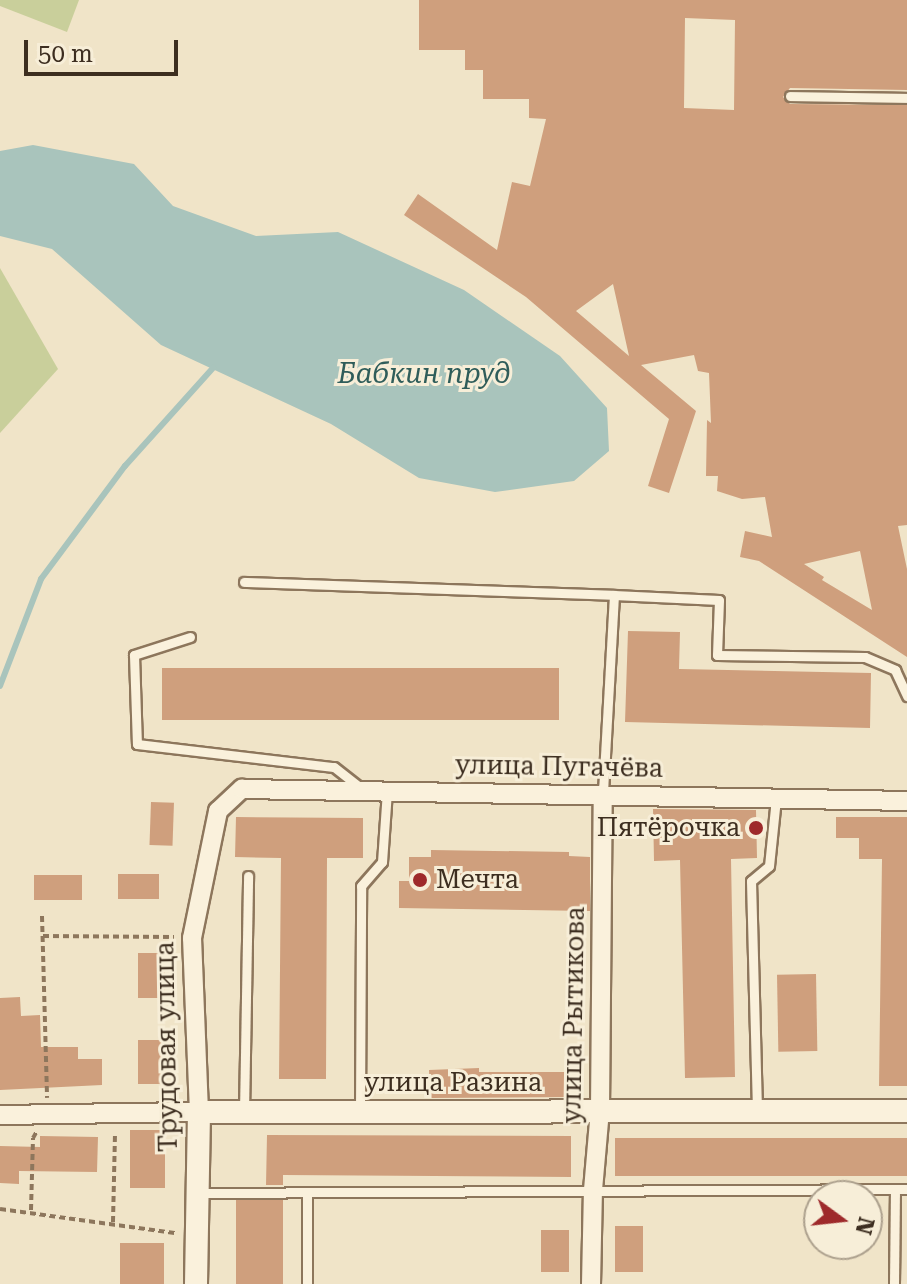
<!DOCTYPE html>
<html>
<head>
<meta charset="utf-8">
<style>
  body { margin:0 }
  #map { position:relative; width:907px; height:1284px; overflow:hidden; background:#f0e4c8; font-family:"Roboto Serif",serif }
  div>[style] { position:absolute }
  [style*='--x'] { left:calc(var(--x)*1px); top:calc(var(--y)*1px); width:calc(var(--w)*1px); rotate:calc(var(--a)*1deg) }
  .green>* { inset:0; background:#c9cf9b }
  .water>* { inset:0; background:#a9c4bc }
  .stream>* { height:6px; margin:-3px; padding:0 3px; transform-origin:3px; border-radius:3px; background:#a9c4bc }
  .building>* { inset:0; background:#cf9f7d; transform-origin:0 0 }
  .path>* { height:4px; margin-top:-2px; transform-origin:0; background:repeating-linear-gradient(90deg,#8d765c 0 6px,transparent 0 10px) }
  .roads { filter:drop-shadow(2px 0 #8d765c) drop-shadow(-2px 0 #8d765c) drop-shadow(0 2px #8d765c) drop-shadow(0 -2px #8d765c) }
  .service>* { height:9px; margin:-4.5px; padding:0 4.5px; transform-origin:4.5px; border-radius:4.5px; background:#faf1dc }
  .minor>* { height:18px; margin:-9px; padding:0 9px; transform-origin:9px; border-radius:9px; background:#faf1dc }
  .tertiary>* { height:22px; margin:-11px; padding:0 11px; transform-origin:11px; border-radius:11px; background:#faf1dc }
  .dots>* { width:22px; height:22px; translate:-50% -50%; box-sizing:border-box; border:4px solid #f7eed8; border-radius:50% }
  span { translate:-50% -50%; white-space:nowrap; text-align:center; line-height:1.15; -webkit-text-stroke:6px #f7eed8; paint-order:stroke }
  .street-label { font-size:26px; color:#3d2e20 }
  .poi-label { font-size:26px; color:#3d2e20 }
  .right { translate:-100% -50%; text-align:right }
  .left { translate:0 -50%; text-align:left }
  .water-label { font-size:28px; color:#2f5d5a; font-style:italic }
  .north { position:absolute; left:803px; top:1180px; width:80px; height:80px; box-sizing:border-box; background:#f7eed8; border:2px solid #ada18e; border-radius:50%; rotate:105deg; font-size:22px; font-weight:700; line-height:32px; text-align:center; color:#3d2e20 }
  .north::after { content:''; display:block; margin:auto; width:28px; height:36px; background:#9e2a2b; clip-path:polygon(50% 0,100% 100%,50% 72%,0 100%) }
  .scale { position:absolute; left:24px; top:40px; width:154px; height:36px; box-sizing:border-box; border:4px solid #3d2e20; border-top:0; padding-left:10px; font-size:24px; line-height:28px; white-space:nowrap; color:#3d2e20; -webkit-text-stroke:6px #f7eed8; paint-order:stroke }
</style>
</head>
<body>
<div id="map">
  <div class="green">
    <div style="clip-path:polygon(0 0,79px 0,67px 32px,0 6px)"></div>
    <div style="clip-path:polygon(0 268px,58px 369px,0 433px)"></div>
  </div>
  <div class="water">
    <div style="clip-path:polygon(33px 145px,134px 164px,173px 206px,256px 236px,338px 232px,464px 290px,560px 356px,607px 408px,609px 451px,574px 481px,495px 492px,419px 478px,331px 424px,161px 345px,52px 249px,0 236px,0 151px)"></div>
  </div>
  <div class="stream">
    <div style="--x:0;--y:686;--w:115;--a:-69"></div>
    <div style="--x:41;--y:579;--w:141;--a:-53.4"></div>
    <div style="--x:125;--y:466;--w:132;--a:-48.1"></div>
  </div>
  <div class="building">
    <div style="clip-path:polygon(evenodd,419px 0,907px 0,907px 90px,790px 88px,783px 97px,790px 104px,907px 105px,907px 525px,898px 526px,907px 569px,907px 657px,759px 561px,740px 557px,745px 531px,772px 537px,765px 497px,742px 499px,717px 491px,718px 476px,706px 476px,707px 420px,711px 423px,709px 373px,698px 371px,694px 355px,641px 365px,696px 411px,669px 493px,648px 486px,669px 419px,526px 297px,404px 215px,418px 194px,497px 250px,512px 182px,530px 186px,546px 119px,529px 118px,529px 99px,483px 99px,483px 70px,465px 70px,465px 50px,419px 50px,419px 0,685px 18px,735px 20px,734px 110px,684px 108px,685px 18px,419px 0,613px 284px,629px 356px,576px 311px,613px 284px,419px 0,860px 551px,872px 610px,822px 580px,824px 577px,804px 564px,860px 551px)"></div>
    <div style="clip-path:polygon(628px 631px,680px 632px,679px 669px,871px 673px,870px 728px,625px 722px)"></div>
    <div style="left:559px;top:668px;width:52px;height:397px;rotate:90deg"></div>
    <div style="left:151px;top:802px;width:23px;height:43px;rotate:2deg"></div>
    <div style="clip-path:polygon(653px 809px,756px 810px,757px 858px,731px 859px,735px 1077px,685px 1078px,680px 860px,654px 861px)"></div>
    <div style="clip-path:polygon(236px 817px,363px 818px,363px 858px,327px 858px,326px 1079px,279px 1079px,281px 858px,235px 857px)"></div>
    <div style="clip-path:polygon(836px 817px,907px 817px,907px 1086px,879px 1086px,882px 859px,859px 859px,859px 838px,836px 838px)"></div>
    <div style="clip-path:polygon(431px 850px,569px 852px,569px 856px,590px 857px,590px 911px,399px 908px,399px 881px,409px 881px,409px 857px,431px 857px)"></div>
    <div style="left:118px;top:874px;width:41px;height:25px"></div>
    <div style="left:34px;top:875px;width:48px;height:25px"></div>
    <div style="left:138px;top:953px;width:27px;height:45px"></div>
    <div style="left:816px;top:974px;width:77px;height:39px;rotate:89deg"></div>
    <div style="clip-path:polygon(20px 997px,21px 1016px,40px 1015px,41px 1047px,78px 1047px,78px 1059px,102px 1059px,102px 1085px,0 1090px,0 998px)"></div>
    <div style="left:138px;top:1040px;width:26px;height:44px"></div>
    <div style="clip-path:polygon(479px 1068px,479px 1072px,568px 1072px,568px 1097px,430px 1098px,429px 1070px)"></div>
    <div style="left:130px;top:1130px;width:35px;height:58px"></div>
    <div style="clip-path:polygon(267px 1135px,571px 1136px,571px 1177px,283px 1175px,283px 1185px,266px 1185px)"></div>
    <div style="clip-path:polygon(40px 1136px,98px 1137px,97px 1172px,19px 1171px,19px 1184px,0 1183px,0 1146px,40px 1147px)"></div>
    <div style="left:615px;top:1138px;width:292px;height:38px"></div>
    <div style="left:236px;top:1200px;width:47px;height:84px"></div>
    <div style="left:615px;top:1226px;width:28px;height:46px"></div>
    <div style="left:541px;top:1230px;width:28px;height:42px"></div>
    <div style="left:120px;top:1243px;width:44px;height:41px"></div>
  </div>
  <div class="path">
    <div style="--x:42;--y:916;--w:182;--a:88.4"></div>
    <div style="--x:43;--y:936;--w:131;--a:0.4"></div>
    <div style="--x:0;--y:1209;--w:178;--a:7.8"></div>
    <div style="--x:31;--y:1210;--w:72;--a:-88.4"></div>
    <div style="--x:33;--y:1138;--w:8;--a:-60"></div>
    <div style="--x:113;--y:1222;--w:89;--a:-88.7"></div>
  </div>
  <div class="roads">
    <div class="service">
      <div style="--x:790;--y:96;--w:117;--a:1"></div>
      <div style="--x:244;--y:582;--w:370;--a:2"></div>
      <div style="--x:614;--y:595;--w:199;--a:93.2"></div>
      <div style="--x:614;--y:595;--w:105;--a:2.7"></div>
      <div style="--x:719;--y:600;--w:55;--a:92.1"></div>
      <div style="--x:717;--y:655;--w:148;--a:0.8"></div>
      <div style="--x:865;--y:657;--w:33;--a:23"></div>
      <div style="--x:895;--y:670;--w:29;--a:65"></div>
      <div style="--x:190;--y:637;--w:59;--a:162.2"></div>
      <div style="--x:134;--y:655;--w:89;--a:88.1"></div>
      <div style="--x:137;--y:744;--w:198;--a:6.7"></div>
      <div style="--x:334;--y:767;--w:34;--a:38"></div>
      <div style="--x:757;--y:1110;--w:229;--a:-91.5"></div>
      <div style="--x:751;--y:881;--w:23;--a:-40"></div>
      <div style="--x:769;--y:866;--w:68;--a:-84.1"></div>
      <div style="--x:360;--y:1111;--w:225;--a:-89.7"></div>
      <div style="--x:361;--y:886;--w:32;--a:-49"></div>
      <div style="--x:382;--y:862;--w:71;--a:-86"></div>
      <div style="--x:244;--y:1112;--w:236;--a:-89"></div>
      <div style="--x:198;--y:1193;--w:709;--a:-0.32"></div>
      <div style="--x:307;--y:1284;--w:90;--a:-90"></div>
      <div style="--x:894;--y:1284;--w:95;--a:-89.4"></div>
    </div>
    <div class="minor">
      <div style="--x:0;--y:1115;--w:199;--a:-0.9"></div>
      <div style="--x:199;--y:1112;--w:174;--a:-92.3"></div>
      <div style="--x:192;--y:938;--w:130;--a:-78.4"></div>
      <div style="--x:218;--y:811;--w:33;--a:-43"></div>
      <div style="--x:242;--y:789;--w:665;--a:1.03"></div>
      <div style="--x:591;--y:1284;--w:94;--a:-88.8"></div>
      <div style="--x:593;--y:1190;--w:80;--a:-85"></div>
      <div style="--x:600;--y:1110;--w:316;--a:-89.5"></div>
    </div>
    <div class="tertiary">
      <div style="--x:196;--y:1284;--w:172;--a:-89"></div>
      <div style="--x:199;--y:1112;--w:708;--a:-0.08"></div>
    </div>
  </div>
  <div class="dots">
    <div style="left:756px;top:828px;background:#9e2a2b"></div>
    <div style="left:420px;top:880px;background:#9e2a2b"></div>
  </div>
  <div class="street-label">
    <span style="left:559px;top:767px;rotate:1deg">улица Пугачёва</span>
    <span style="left:574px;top:1015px;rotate:-89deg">улица Рытикова</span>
    <span style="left:167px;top:1047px;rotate:-91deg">Трудовая улица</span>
    <span style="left:453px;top:1083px">улица Разина</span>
  </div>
  <div class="poi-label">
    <span class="right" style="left:740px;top:828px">Пятёрочка</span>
    <span class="left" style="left:436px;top:880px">Мечта</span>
  </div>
  <div class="water-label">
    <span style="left:424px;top:374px">Бабкин пруд</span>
  </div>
  <div class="north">N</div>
  <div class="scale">50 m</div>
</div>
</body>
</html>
